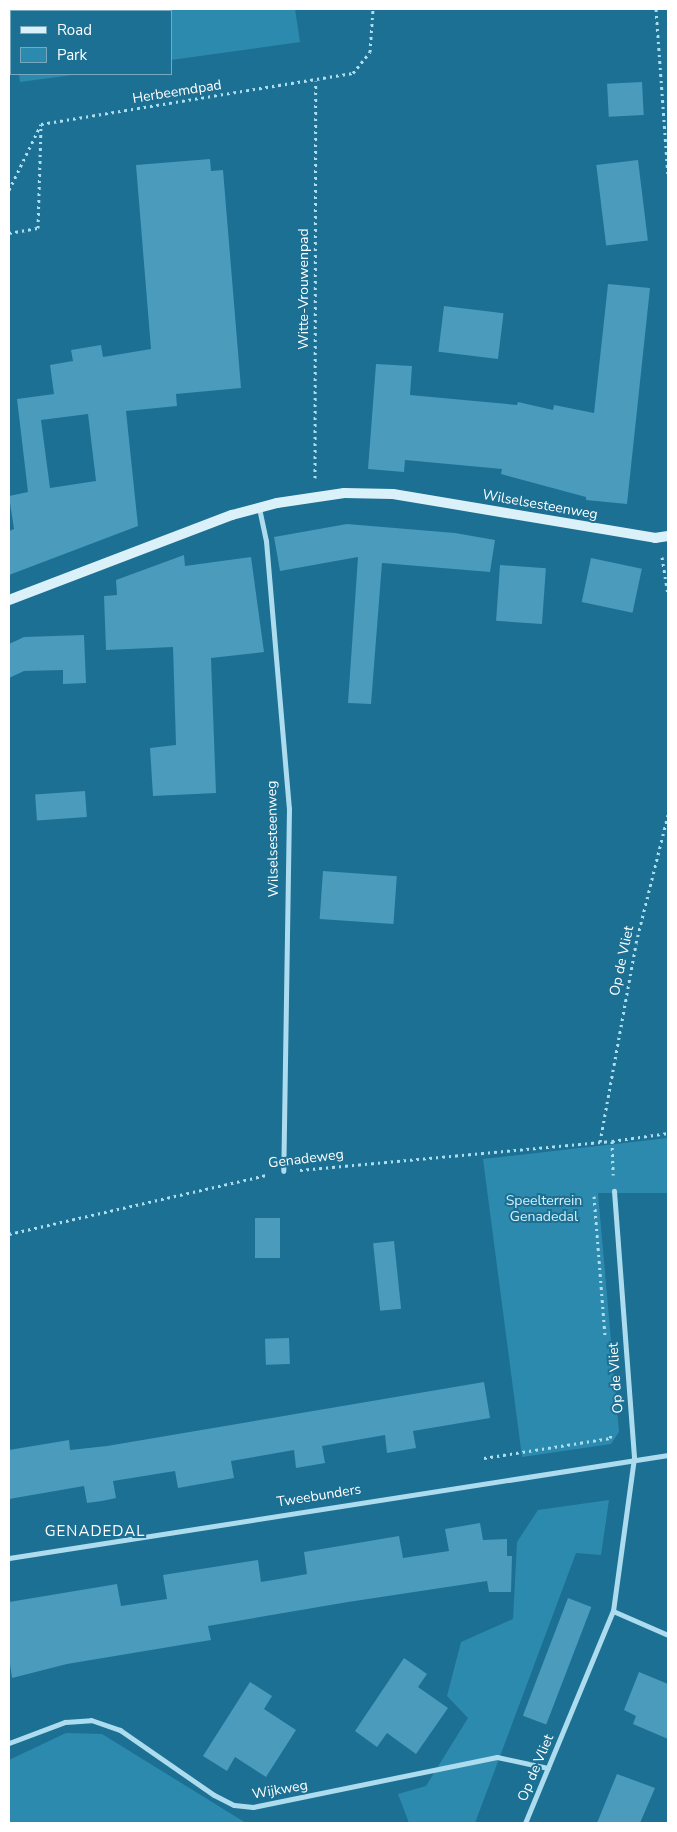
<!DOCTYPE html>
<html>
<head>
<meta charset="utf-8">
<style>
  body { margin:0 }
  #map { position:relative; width:677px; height:1832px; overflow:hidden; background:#1c7093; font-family:"Nunito Sans",sans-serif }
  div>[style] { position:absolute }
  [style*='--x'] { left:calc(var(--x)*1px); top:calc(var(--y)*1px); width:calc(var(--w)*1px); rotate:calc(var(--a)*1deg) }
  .green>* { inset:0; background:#2d8aaf }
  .building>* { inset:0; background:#4a9bbc; transform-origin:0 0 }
  .path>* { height:3px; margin-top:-1.5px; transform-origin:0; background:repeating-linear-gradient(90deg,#aedcef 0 2.5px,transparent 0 6.5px) }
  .street>* { height:5px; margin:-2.5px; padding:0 2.5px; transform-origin:2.5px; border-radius:2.5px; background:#aedcef }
  .secondary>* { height:10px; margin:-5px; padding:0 5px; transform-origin:5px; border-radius:5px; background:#dbf1fa }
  span { translate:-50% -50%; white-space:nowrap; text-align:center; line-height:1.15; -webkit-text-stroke:4px #1c7093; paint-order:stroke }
  .street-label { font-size:14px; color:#fff }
  .park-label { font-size:14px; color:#d4f0fa }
  .neighbourhood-label { font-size:15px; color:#fff; letter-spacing:1px }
  .frame { position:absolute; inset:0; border:10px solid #fff; pointer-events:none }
  .legend { position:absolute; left:10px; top:10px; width:162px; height:65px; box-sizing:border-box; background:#1c7093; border:1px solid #77a9be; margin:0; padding:6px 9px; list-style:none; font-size:15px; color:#fff }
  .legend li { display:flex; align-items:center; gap:10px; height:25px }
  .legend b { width:25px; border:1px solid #77a9be }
</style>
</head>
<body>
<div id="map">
  <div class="green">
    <div style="clip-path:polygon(10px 9px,295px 9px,300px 42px,171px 60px,171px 11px,11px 11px,11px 18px)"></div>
    <div style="clip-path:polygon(19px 74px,80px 74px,20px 82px)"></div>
    <div style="clip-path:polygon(668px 1138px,668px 1193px,598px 1193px,619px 1432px,611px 1444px,522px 1457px,483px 1159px)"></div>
    <div style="clip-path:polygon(609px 1500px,601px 1555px,576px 1553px,475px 1823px,409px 1823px,398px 1794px,426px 1786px,468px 1718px,447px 1696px,461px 1642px,513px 1619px,517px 1542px,538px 1510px)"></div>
    <div style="clip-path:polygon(66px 1733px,102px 1734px,246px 1823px,9px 1823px,9px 1760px)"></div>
  </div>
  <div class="building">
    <div style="left:642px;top:82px;width:33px;height:35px;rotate:87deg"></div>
    <div style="clip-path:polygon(evenodd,210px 159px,211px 171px,223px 170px,241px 388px,176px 394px,177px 406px,126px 411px,138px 526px,9px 575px,9px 531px,14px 529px,9px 496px,28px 492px,17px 399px,54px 394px,50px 365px,73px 361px,71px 350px,101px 345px,103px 357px,151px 349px,136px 165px,210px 159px,88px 414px,96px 481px,50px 488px,41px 420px,88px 414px)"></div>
    <div style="left:638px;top:160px;width:81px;height:42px;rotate:83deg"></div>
    <div style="clip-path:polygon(608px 284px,650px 288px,627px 504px,586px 500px,586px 497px,501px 474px,502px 469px,405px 460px,404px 472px,368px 469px,376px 364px,412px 366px,410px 395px,517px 405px,518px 402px,553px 410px,554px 405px,594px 413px)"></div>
    <div style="left:444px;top:306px;width:60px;height:46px;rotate:7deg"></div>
    <div style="clip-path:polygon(347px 524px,455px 533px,495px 540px,490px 572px,382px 563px,371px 704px,348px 703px,358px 557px,280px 571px,274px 537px)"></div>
    <div style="clip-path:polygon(184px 555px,185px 566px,251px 557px,264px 652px,211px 658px,216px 793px,153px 796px,150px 748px,176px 745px,173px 647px,106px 650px,104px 596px,117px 595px,116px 580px)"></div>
    <div style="left:591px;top:558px;width:52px;height:45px;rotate:12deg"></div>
    <div style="left:500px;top:565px;width:46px;height:56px;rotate:4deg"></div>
    <div style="clip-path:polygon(84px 635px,86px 683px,63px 684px,63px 670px,24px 671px,9px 678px,9px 644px,24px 637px)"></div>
    <div style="left:85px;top:791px;width:26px;height:50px;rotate:86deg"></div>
    <div style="left:323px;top:871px;width:74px;height:48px;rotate:4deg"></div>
    <div style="left:255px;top:1218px;width:25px;height:40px"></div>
    <div style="left:394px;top:1241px;width:68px;height:21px;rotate:84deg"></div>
    <div style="left:289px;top:1338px;width:26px;height:24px;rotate:88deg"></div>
    <div style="clip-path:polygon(484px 1382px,490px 1418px,413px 1431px,416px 1448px,387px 1453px,385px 1435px,322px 1446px,325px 1463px,296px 1468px,294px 1450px,231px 1461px,234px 1478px,178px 1488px,175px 1471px,113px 1481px,116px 1498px,102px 1501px,87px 1503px,84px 1486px,9px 1499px,9px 1450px,69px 1440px,70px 1450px,107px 1446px)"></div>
    <div style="clip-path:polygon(480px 1523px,483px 1540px,507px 1539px,507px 1556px,512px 1556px,511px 1592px,489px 1592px,487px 1581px,348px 1602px,208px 1626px,211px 1640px,67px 1664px,12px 1678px,9px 1657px,9px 1602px,117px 1584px,121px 1606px,167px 1599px,163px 1575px,258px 1560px,261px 1582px,285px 1578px,307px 1574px,304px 1552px,399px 1536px,403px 1558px,449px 1551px,445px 1529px)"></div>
    <div style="left:568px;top:1598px;width:25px;height:126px;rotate:21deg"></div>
    <div style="clip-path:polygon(404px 1658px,427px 1674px,418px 1687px,448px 1708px,416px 1754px,387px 1733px,377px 1747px,355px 1731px)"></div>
    <div style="clip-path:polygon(639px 1672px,668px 1684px,668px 1739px,633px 1724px,636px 1716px,624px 1710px)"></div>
    <div style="clip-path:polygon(250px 1682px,272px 1696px,264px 1709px,296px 1730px,266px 1777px,235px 1757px,227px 1771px,203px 1756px)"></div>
    <div style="clip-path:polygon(617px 1774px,655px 1788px,640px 1823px,597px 1823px)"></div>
  </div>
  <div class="path">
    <div style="--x:656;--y:9;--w:168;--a:85.9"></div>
    <div style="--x:9;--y:190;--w:73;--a:-64.1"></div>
    <div style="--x:41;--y:124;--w:316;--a:-9.3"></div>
    <div style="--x:353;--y:73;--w:27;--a:-51"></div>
    <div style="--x:370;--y:52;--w:43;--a:-86"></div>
    <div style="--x:9;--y:233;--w:29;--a:-10"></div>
    <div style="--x:38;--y:228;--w:102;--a:-88.3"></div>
    <div style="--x:315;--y:478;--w:397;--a:-89.9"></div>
    <div style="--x:662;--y:557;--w:36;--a:81"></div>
    <div style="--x:612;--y:1141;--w:34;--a:88"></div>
    <div style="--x:600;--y:1142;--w:202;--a:-79.7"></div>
    <div style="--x:636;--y:943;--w:132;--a:-76"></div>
    <div style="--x:300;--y:1170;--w:313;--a:-5.3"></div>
    <div style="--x:612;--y:1141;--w:57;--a:-8.1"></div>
    <div style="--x:594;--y:1196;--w:141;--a:85.5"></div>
    <div style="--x:9;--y:1234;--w:264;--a:-12.9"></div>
    <div style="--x:484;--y:1458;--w:128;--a:-9"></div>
    <div style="--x:610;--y:1438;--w:5;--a:-68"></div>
  </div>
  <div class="street">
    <div style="--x:259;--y:508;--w:34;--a:78"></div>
    <div style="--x:266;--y:541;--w:268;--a:85.1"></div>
    <div style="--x:289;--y:808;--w:363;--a:90.9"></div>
    <div style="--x:9;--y:1558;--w:667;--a:-8.88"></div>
    <div style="--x:613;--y:1611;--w:60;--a:23.6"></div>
    <div style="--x:9;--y:1743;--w:60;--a:-20.6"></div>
    <div style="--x:65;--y:1722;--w:26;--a:-4"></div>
    <div style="--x:91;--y:1720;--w:31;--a:19"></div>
    <div style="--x:120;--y:1730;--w:114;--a:34.7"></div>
    <div style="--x:214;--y:1795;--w:22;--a:27"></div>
    <div style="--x:234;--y:1805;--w:19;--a:6"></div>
    <div style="--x:253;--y:1807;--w:249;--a:-11.6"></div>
    <div style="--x:497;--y:1757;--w:52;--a:12.2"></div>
    <div style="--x:525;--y:1823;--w:230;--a:-67.5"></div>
    <div style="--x:613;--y:1611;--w:155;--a:-82.2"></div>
    <div style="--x:634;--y:1457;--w:267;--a:-94.3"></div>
  </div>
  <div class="secondary">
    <div style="--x:9;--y:600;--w:239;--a:-20.9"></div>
    <div style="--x:232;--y:515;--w:47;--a:-14.9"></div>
    <div style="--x:277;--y:503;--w:68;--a:-8.5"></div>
    <div style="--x:344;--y:493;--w:49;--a:1.2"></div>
    <div style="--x:393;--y:494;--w:266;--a:9.5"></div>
    <div style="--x:655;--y:538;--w:13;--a:-9"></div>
  </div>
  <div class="street-label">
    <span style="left:177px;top:92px;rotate:-9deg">Herbeemdpad</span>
    <span style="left:304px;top:289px;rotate:-90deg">Witte-Vrouwenpad</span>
    <span style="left:540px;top:505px;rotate:10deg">Wilselsesteenweg</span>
    <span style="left:273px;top:839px;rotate:-91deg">Wilselsesteenweg</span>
    <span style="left:622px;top:961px;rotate:-78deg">Op de Vliet</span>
    <span style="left:306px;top:1159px;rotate:-7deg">Genadeweg</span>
    <span style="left:616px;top:1378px;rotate:-94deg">Op de Vliet</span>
    <span style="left:319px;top:1496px;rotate:-9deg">Tweebunders</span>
    <span style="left:536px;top:1768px;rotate:-67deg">Op de Vliet</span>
    <span style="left:280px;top:1790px;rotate:-10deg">Wijkweg</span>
  </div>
  <div class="park-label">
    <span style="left:544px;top:1209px">Speelterrein<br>Genadedal</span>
  </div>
  <div class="neighbourhood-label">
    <span style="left:95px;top:1532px">GENADEDAL</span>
  </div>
  <div class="frame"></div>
  <ul class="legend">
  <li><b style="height:6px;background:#dbf1fa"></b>Road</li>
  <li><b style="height:14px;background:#2d8aaf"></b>Park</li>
  </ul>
</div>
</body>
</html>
